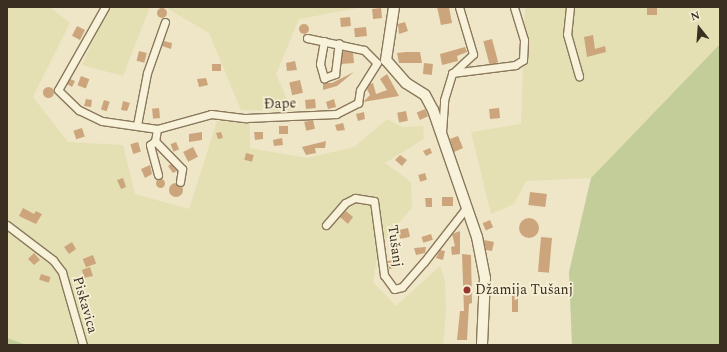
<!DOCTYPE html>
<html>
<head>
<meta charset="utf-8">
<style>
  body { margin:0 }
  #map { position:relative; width:727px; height:352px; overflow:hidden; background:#eee6c6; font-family:Spectral,serif }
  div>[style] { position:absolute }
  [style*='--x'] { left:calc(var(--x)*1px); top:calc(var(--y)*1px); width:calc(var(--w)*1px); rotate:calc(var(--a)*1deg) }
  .farmland>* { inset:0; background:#e4e0b4 }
  .green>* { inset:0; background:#c2cd9a }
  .building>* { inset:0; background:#cca57d; transform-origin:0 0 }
  .round { border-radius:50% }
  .roads { filter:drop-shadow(1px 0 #8a785c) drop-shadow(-1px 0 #8a785c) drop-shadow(0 1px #8a785c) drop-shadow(0 -1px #8a785c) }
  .street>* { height:7px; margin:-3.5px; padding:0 3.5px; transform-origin:3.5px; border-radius:3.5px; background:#f9f2da }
  .secondary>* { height:10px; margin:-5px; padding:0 5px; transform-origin:5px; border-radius:5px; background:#f9f2da }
  .dots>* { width:11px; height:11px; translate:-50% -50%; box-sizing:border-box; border:2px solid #f6efd6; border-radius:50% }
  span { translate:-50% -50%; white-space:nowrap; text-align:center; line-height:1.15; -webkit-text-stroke:3.5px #f6efd6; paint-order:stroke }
  .street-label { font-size:14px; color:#3a2f20 }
  .poi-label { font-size:14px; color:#3a2f20 }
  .left { translate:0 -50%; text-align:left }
  .frame { position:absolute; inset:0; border:8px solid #3a2f20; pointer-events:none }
  .north { position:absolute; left:679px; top:8px; width:40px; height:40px; -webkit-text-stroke:3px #f6efd6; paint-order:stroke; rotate:343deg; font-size:11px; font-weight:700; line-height:16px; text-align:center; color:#3a2f20 }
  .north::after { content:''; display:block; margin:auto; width:14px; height:18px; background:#3a2f20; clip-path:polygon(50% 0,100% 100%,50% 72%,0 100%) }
</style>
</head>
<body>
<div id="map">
  <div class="farmland">
    <div style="clip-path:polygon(7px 7px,50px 7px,70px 23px,33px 97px,68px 142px,123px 145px,135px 194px,189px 209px,217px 121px,250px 123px,250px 148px,307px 158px,354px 147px,387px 119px,402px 127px,423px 126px,424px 139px,385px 163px,411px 182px,412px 208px,379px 246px,373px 282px,396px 306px,440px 266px,445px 281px,446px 312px,443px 345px,27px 345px,7px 338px)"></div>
    <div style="clip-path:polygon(108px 7px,150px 7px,123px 76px,82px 65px)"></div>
    <div style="clip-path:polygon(165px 7px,363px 7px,299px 19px,276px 74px,292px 111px,241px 110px,209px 33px)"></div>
    <div style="clip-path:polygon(525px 7px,720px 7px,720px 44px,591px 178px,526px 181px,514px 204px,491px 214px,471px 132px,521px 124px)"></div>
  </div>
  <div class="green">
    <div style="clip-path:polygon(720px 44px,720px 345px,572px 345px,569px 272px,591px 178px)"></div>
    <div style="clip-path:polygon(7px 338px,27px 345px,7px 345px)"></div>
  </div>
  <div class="building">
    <div style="clip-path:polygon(437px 7px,449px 7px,452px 23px,441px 25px)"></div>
    <div style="left:647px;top:7px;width:10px;height:8px"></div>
    <div class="round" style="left:157px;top:8px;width:10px;height:10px"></div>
    <div style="left:381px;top:8px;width:10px;height:9px;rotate:84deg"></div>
    <div style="left:350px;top:17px;width:9px;height:10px;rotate:84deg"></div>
    <div style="clip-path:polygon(405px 22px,408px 31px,399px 34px,398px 24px)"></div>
    <div class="round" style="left:299px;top:24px;width:10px;height:10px"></div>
    <div style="left:77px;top:26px;width:9px;height:11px;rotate:27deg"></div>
    <div style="left:366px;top:27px;width:9px;height:12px;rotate:84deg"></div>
    <div style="clip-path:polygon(593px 35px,595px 49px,605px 46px,606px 52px,587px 57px,584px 37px)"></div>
    <div style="left:492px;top:39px;width:24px;height:9px;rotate:75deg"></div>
    <div style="clip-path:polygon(164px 41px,172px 43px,171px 49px,162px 46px)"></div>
    <div style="clip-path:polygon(465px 47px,467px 52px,457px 56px,458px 61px,442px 65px,440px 54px)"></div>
    <div style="left:139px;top:51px;width:8px;height:10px;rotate:14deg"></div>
    <div style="clip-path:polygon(343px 51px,353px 53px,354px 63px,341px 64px)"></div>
    <div style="clip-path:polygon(406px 52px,420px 52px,422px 63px,399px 63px,397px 53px)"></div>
    <div style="clip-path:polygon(295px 61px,297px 70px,287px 71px,286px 63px)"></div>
    <div style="left:424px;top:63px;width:9px;height:11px;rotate:6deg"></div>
    <div style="left:212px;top:64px;width:9px;height:7px"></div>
    <div style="clip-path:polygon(354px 72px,337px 86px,323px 90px,323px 83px,332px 83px)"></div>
    <div style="clip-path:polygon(387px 74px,399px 96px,363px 102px,370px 95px,367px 89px,370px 84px,373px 83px,376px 94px,387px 90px,380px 79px)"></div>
    <div style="left:81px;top:76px;width:9px;height:10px;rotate:21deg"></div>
    <div style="clip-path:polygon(206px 78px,208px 85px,199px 87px,197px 79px)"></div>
    <div style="clip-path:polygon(70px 79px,75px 81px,72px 87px,67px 84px)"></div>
    <div style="left:300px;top:80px;width:13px;height:11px;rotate:77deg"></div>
    <div class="round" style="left:42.5px;top:86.5px;width:11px;height:11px"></div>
    <div style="clip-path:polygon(86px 99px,92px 100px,91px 107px,84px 106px)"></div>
    <div style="left:315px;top:99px;width:9px;height:10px;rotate:84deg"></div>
    <div style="clip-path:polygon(334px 99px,336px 107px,328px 109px,326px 102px)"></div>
    <div style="left:104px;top:100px;width:6px;height:10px;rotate:18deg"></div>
    <div style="clip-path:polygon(123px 101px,130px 103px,127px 111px,121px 110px)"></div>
    <div style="left:159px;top:108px;width:10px;height:7px;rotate:84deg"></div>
    <div style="left:499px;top:108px;width:10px;height:10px;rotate:84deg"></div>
    <div style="left:425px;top:109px;width:8px;height:9px;rotate:67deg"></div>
    <div style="left:406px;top:111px;width:10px;height:9px;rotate:79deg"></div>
    <div style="clip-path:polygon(364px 112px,365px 119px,358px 121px,356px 114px)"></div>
    <div style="left:313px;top:120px;width:9px;height:9px;rotate:77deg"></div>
    <div style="clip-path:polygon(343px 123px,345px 130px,337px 131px,335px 125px)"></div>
    <div style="left:279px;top:126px;width:9px;height:8px"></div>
    <div style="left:82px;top:128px;width:9px;height:9px;rotate:72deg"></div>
    <div style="clip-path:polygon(202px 132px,202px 140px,189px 142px,189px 134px)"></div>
    <div style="clip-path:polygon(221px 132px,223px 138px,218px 139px,216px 133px)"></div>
    <div style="clip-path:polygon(254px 132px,263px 132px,263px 139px,255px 140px)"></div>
    <div style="clip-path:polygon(458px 136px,463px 148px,454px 152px,450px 139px)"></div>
    <div style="clip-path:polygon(282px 138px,283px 145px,274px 146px,273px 140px)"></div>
    <div style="clip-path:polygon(326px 141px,325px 148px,315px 148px,316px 153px,306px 155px,302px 147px)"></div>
    <div style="left:138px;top:142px;width:10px;height:8px;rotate:73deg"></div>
    <div style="left:176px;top:142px;width:8px;height:6px;rotate:67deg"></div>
    <div style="left:193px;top:147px;width:11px;height:11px;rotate:63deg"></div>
    <div style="clip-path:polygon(430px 148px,432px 153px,426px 156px,423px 151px)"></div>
    <div style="left:246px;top:153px;width:8px;height:7px;rotate:14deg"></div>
    <div style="clip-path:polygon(400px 155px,407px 160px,402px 166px,395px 160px)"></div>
    <div style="clip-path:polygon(171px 164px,177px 171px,173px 173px,168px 166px)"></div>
    <div style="clip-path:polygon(150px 165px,152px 174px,145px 178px,141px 169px)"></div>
    <div style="left:425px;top:173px;width:7px;height:7px;rotate:74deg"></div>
    <div style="clip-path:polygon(123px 178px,126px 187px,121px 189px,117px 180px)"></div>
    <div class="round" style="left:155.5px;top:178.5px;width:9px;height:9px"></div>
    <div class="round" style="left:169px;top:183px;width:14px;height:14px"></div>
    <div style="left:530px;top:192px;width:17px;height:13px;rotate:7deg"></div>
    <div style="left:442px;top:197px;width:11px;height:9px"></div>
    <div style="clip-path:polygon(425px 198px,432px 198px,432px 207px,426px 207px)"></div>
    <div style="clip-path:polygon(23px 208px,34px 214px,36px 211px,42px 214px,36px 224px,19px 216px)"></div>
    <div style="clip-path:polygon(346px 211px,353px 217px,348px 224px,340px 217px)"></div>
    <div class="round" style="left:519px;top:218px;width:20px;height:20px"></div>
    <div style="left:490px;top:220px;width:8px;height:8px;rotate:67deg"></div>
    <div style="left:408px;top:228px;width:9px;height:10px;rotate:77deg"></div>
    <div style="clip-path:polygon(460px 231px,460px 254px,452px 255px,451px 247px,455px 246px,452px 234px)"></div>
    <div style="left:431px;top:234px;width:6px;height:10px;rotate:72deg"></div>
    <div style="left:541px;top:237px;width:11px;height:35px;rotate:5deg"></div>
    <div style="clip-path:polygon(484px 240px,494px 242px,492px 251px,486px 250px)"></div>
    <div style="clip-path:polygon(72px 242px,76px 249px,69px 254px,64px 247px)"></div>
    <div style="clip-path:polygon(426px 247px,425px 253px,416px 255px,414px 248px)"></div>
    <div style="clip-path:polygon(440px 250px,445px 251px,443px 260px,436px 258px)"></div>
    <div style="clip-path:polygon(34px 253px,40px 260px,34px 265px,28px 259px)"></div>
    <div style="clip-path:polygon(462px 254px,471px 255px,472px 303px,469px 304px,467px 340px,457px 340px,460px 311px,464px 311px)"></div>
    <div style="left:93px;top:255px;width:9px;height:11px;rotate:69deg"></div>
    <div style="left:396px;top:259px;width:8px;height:9px;rotate:76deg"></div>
    <div style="clip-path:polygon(90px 267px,93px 276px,84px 278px,82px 270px)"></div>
    <div style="left:41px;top:274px;width:10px;height:6px;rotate:17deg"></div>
    <div style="left:512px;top:289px;width:6px;height:23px"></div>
  </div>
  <div class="roads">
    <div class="street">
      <div style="--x:105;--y:7;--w:95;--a:119.5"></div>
      <div style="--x:58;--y:90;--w:29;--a:44"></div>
      <div style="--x:79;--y:110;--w:25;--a:26"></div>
      <div style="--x:102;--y:121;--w:56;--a:8.3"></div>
      <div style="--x:157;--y:129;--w:56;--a:-15.5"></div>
      <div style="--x:211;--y:114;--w:35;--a:7"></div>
      <div style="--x:246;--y:118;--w:90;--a:-2.5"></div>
      <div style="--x:336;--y:114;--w:25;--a:-27"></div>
      <div style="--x:358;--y:103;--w:13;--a:-81"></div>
      <div style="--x:360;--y:90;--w:32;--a:-58"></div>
      <div style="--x:570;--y:7;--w:27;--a:96"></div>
      <div style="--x:567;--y:34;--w:44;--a:74.1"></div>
      <div style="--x:307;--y:38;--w:58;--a:11.9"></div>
      <div style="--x:364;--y:50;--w:18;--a:45"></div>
      <div style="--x:324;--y:41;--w:23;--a:100"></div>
      <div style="--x:320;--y:64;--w:15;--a:74"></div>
      <div style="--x:324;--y:78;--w:12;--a:-20"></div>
      <div style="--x:335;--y:74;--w:31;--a:-83"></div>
      <div style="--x:454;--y:72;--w:26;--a:-43"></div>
      <div style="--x:473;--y:54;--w:49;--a:-106.6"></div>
      <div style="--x:137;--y:125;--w:53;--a:-79.1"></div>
      <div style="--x:147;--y:73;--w:54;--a:-70.6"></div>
      <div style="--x:157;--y:129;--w:12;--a:99"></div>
      <div style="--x:155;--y:141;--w:39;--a:46"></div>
      <div style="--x:182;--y:169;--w:13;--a:99"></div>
      <div style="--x:442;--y:132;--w:32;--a:-86"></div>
      <div style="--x:444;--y:100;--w:28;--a:-73"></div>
      <div style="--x:452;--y:73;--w:64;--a:-7.2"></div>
      <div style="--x:515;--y:65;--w:9;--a:-32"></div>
      <div style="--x:523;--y:60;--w:20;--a:-87"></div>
      <div style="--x:524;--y:40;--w:34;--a:-107"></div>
      <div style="--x:155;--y:141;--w:6;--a:141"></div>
      <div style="--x:150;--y:145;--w:31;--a:75"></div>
      <div style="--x:7;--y:225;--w:58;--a:37.3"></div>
      <div style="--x:53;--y:260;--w:15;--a:53"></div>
      <div style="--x:62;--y:272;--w:76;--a:74"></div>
      <div style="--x:326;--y:225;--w:29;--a:-49"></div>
      <div style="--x:345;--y:203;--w:11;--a:-27"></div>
      <div style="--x:355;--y:198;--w:19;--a:9"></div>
      <div style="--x:374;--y:201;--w:75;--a:82.3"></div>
      <div style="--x:384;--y:275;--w:17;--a:54"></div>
      <div style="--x:394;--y:289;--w:8;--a:-14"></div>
      <div style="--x:402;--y:287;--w:33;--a:-49"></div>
      <div style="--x:424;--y:262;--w:68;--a:-52.1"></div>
    </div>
    <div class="secondary">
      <div style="--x:394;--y:7;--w:54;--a:98.6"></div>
      <div style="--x:386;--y:60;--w:30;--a:49"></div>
      <div style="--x:406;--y:83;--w:22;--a:32"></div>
      <div style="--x:425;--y:95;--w:17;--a:62"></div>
      <div style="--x:433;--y:110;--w:134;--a:70.9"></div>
      <div style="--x:477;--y:237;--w:42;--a:79"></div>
      <div style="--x:485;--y:278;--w:67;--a:92.6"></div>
    </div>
  </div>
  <div class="dots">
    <div style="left:467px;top:290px;background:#99352c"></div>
  </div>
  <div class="street-label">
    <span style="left:280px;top:104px;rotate:-2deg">Đape</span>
    <span style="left:395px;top:246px;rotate:82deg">Tušanj</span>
    <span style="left:85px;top:305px;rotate:74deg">Piskavica</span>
  </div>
  <div class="poi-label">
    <span class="left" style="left:475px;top:290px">Džamija Tušanj</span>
  </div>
  <div class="frame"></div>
  <div class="north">N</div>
</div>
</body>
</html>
